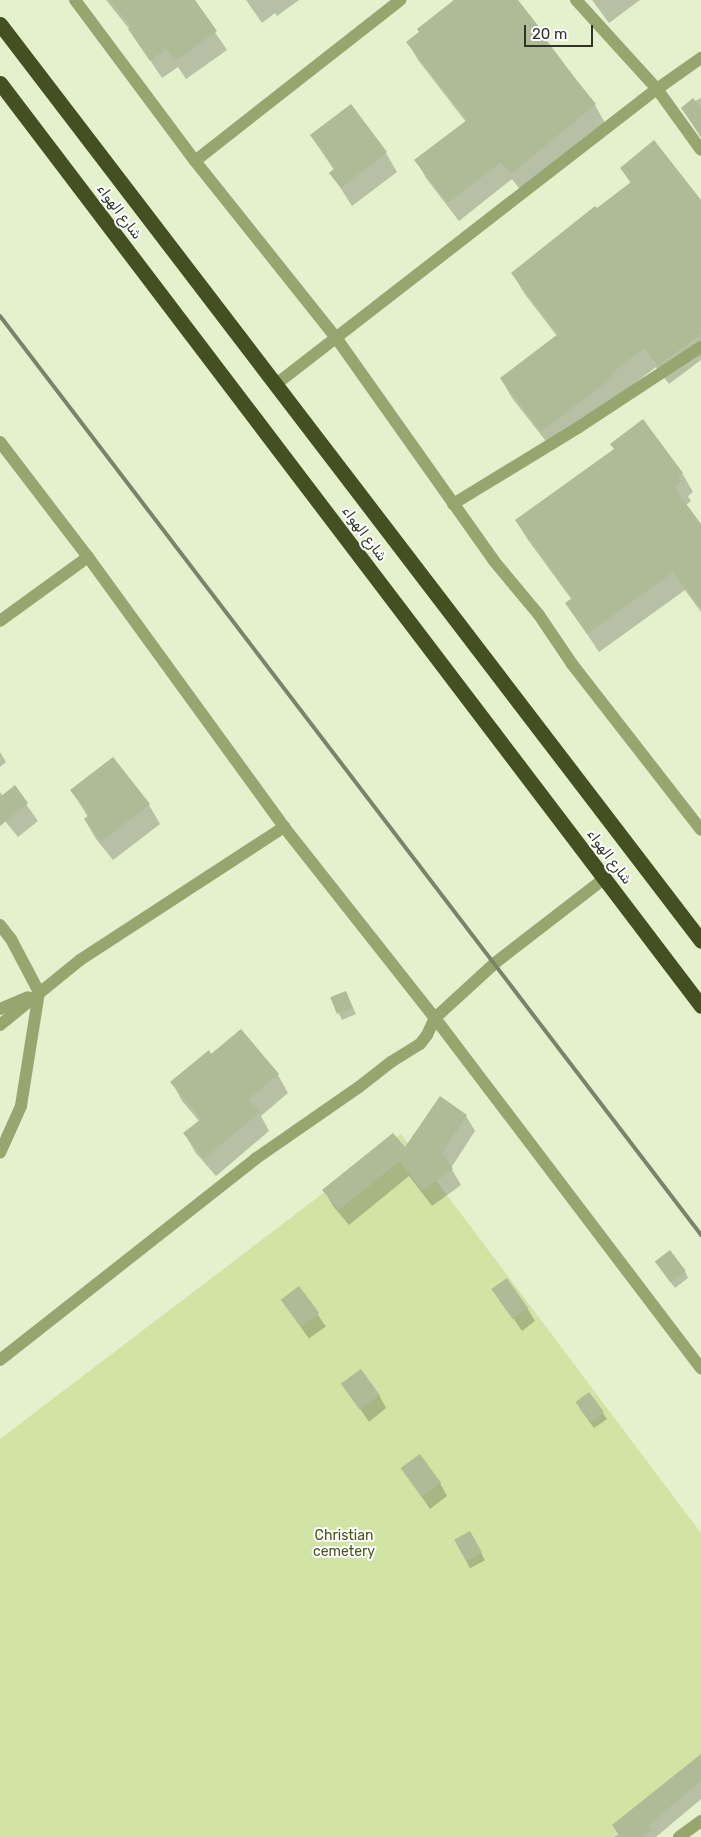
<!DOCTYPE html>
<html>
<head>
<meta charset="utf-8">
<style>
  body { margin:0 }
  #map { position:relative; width:701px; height:1837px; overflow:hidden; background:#e5f1cd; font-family:Rubik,Vazirmatn,sans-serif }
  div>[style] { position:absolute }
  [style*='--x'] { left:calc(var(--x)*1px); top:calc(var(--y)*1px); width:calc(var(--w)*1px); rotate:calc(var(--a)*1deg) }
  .green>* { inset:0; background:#d1e4a3 }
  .shadow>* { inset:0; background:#0003; transform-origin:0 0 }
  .building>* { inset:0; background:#afba97; transform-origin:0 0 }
  .street>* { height:12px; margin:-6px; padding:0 6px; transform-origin:6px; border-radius:6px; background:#96a66f }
  .highway>* { height:15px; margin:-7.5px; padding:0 7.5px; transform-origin:7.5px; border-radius:7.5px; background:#444f22 }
  .rail>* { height:4px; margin:-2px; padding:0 2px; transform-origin:2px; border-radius:2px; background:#7c836c }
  span { translate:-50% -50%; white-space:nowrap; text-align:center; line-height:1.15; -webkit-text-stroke:4px #fff; paint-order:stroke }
  .street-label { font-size:14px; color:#303426 }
  .park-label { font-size:14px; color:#465518 }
  .scale { position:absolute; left:524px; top:25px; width:69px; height:22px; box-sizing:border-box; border:2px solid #303426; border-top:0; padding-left:6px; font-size:15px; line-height:18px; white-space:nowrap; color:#303426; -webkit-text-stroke:4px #fff; paint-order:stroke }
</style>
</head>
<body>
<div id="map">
  <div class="green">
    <div style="clip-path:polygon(401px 1134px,701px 1533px,701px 1769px,612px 1837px,0 1837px,0 1439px)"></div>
  </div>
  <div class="shadow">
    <div style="clip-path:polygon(106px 0,193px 0,227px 50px,186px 79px,178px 67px,162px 78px,130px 30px)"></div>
    <div style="clip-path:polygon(246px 0,299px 0,277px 16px,275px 13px,262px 23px)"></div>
    <div style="clip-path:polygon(454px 0,517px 0,595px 105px,605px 123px,522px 192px,512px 179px,459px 221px,426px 178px,416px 160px,466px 122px,418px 60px,408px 42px)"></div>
    <div style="clip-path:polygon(592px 0,640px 0,609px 23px)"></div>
    <div style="clip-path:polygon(701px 98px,701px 138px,682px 108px)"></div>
    <div style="clip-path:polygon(350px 105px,386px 153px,397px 172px,352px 206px,331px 173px,334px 170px,311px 136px)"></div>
    <div style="clip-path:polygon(621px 168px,701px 204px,701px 360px,669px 384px,656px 367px,621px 394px,623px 396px,553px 450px,512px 398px,501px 379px,557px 336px,524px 293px,513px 274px,631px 184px)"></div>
    <div style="clip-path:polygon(682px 473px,693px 492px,688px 496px,691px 501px,686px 505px,701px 526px,701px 612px,685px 590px,599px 652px,567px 604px,572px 600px,528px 540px,516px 521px)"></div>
    <div style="clip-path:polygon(0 752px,6px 762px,0 767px)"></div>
    <div style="clip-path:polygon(14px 787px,38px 821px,18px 837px,4px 820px,0 823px,0 792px,3px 796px)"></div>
    <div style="clip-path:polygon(72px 791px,149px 805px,160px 824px,113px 860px,96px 839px,85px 820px,88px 817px)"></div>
    <div style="clip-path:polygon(346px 992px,356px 1014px,342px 1020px,339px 1014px)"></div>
    <div style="clip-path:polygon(278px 1075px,288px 1093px,261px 1116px,269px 1131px,216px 1176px,195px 1152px,185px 1134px,199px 1121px,182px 1101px,172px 1082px)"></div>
    <div style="clip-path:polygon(466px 1116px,475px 1131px,451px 1168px,461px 1185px,432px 1206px,409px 1176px,349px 1225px,333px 1206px,324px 1190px,405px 1150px)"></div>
    <div style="clip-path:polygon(660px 1268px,685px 1271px,688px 1278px,675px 1288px)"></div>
    <div style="left:299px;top:1288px;width:47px;height:21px;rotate:55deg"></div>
    <div style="clip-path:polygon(493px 1289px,527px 1308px,535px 1321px,522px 1331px)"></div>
    <div style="clip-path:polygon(343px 1384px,379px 1395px,386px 1408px,369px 1422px)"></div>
    <div style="clip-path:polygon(589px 1394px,607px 1419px,594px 1428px,580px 1409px)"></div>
    <div style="clip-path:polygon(402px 1468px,440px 1483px,447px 1496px,430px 1509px)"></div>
    <div style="left:470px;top:1532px;width:32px;height:17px;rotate:62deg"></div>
    <div style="clip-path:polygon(701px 1755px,701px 1799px,656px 1837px,613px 1837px,618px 1834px,613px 1825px)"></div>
  </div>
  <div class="building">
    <div style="clip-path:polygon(109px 0,195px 0,217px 31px,175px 61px,166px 49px,150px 61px,128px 29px,132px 27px)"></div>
    <div style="clip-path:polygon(454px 0,518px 0,543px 32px,540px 35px,596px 104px,511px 174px,501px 162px,448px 203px,414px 160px,467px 120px,406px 42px,419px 32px,417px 29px)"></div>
    <div style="clip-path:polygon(693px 98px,701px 108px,701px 136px,681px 108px)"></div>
    <div style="clip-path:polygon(351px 104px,387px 152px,341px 188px,329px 173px,335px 168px,310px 135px)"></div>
    <div style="clip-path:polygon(654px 140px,701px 200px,701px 334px,658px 366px,644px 348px,611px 374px,613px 377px,541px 432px,500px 378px,558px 334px,511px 273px,595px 206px,597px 208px,631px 182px,620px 168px)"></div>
    <div style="clip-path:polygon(643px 419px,683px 473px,678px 476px,681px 481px,674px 487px,701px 524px,701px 609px,673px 572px,587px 634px,565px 603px,572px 598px,515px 520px,614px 449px,610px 444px)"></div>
    <div style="clip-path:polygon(113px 757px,150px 804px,101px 842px,84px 819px,89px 815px,70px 790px)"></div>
    <div style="clip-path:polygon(15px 785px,28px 803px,0 826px,0 797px)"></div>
    <div style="left:346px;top:991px;width:18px;height:17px;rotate:68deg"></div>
    <div style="clip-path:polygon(241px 1029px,279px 1074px,249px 1099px,260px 1112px,204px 1159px,183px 1133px,201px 1119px,170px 1082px,209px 1050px,211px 1054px)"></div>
    <div style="clip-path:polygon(440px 1096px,467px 1115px,442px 1153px,453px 1169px,422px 1191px,400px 1161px,339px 1210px,322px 1190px,393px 1133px,405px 1147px)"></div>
    <div style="left:670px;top:1250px;width:26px;height:19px;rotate:53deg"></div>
    <div style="left:507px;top:1278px;width:37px;height:19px;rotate:55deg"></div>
    <div style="left:299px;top:1286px;width:34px;height:23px;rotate:53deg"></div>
    <div style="left:361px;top:1369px;width:32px;height:25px;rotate:54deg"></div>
    <div style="left:589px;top:1392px;width:25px;height:17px;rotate:53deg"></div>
    <div style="left:420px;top:1454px;width:36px;height:24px;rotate:54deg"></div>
    <div style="left:470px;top:1531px;width:25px;height:18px;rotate:61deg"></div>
    <div style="clip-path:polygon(701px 1754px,701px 1781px,649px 1825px,653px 1830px,643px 1837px,621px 1837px,612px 1825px)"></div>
  </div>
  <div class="street">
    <div style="--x:75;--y:0;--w:201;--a:53.3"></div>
    <div style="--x:195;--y:161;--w:228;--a:51.4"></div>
    <div style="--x:337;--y:339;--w:272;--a:54.7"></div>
    <div style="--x:494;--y:561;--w:70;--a:50.2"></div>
    <div style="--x:539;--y:615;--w:59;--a:56"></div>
    <div style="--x:572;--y:664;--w:210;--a:52.1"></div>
    <div style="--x:576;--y:0;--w:120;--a:47.7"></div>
    <div style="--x:657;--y:89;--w:75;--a:54.2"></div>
    <div style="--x:195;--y:161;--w:261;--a:-38.1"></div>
    <div style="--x:275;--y:385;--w:483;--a:-37.8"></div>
    <div style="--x:657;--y:89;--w:54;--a:-35.2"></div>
    <div style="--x:0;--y:442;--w:145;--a:52.6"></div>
    <div style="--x:88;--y:557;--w:334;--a:54"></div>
    <div style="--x:284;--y:827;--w:243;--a:51.7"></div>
    <div style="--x:435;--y:1018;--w:440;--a:52.8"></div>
    <div style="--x:453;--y:504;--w:148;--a:-31.4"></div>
    <div style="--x:579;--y:427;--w:146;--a:-33.3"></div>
    <div style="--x:0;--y:621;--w:109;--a:-36"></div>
    <div style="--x:0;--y:925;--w:18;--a:52"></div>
    <div style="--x:11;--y:939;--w:60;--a:62.2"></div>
    <div style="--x:39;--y:992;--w:115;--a:99"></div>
    <div style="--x:21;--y:1106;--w:51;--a:114.1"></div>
    <div style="--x:0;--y:1009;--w:30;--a:-23"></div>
    <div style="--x:0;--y:1025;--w:103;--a:-39.1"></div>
    <div style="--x:80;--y:960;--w:244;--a:-33.1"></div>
    <div style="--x:0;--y:1360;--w:325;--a:-38.2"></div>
    <div style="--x:255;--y:1159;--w:126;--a:-34.7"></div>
    <div style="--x:359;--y:1087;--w:41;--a:-38"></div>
    <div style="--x:391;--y:1062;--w:34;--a:-32"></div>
    <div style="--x:420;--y:1044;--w:11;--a:-52"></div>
    <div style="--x:427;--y:1035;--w:19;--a:-65"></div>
    <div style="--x:435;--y:1018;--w:81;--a:-42.5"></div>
    <div style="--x:495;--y:963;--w:139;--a:-37.7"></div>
    <div style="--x:679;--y:1837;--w:27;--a:-36"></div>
  </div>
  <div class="highway">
    <div style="--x:0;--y:24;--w:1154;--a:52.6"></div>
    <div style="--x:0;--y:83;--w:1159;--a:52.78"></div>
  </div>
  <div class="rail">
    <div style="--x:0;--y:316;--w:1156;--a:52.66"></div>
  </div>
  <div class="street-label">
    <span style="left:119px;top:212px;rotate:53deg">شارع الهواء</span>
    <span style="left:364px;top:534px;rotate:53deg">شارع الهواء</span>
    <span style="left:609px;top:857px;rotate:53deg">شارع الهواء</span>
  </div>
  <div class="park-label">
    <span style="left:344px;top:1544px">Christian<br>cemetery</span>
  </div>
  <div class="scale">20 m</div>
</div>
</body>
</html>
